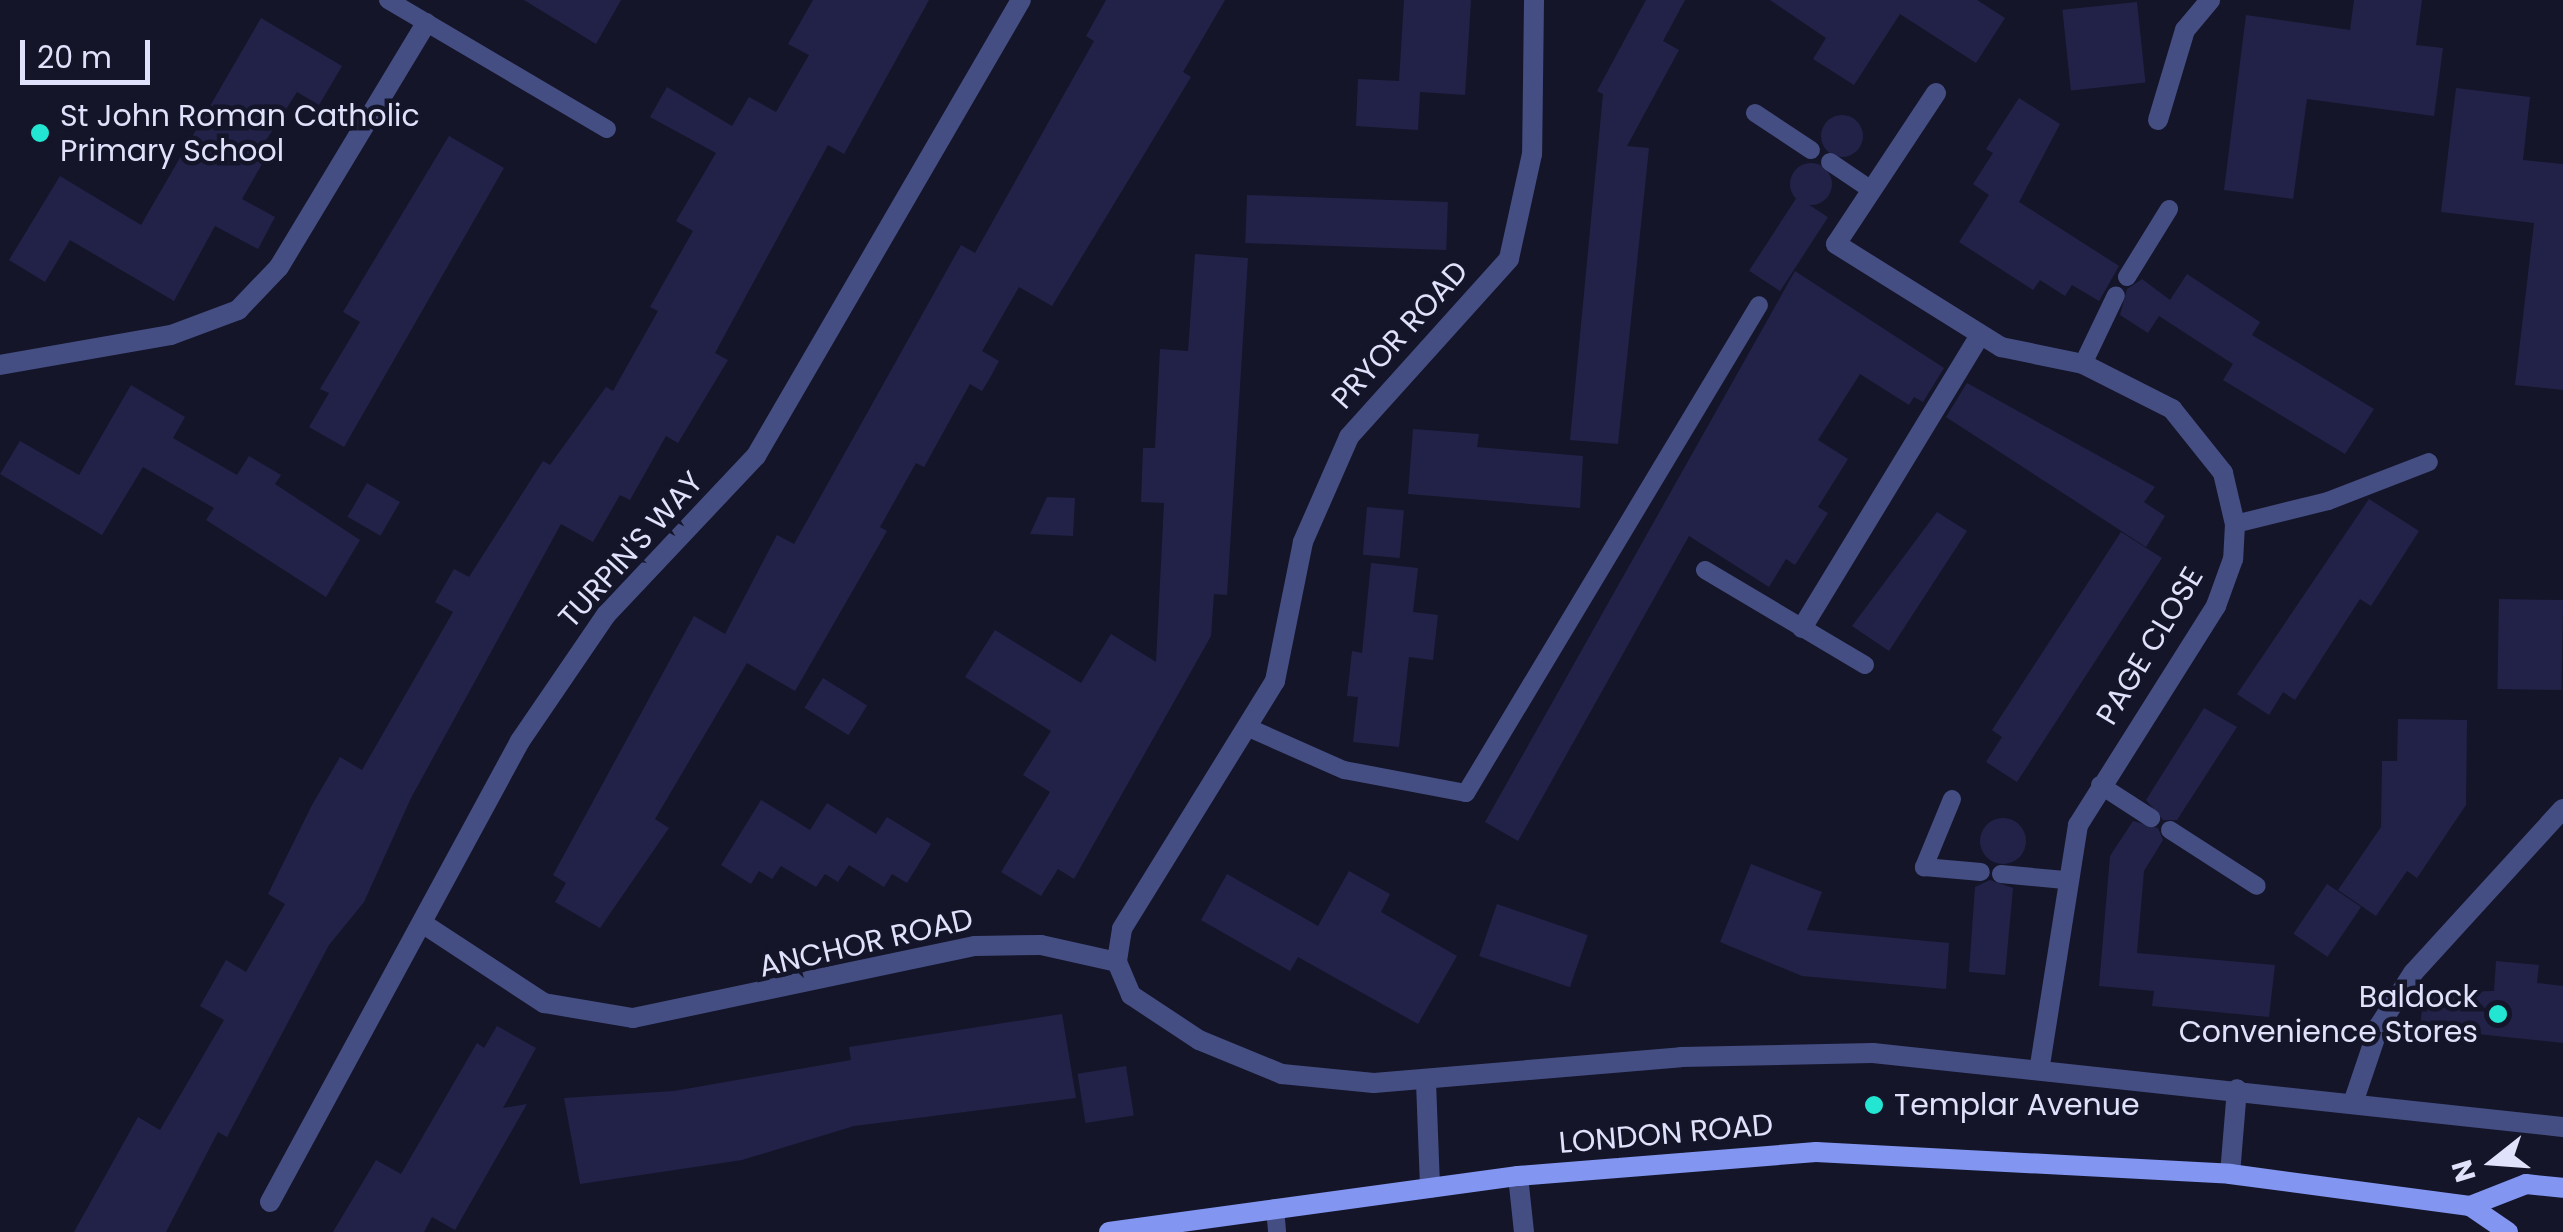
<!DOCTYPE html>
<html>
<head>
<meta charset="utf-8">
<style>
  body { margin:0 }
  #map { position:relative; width:2563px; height:1232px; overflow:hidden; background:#141529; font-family:Poppins,sans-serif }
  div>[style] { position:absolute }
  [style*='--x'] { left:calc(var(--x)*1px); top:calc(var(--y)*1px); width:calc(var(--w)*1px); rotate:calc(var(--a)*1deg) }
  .building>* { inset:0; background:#222248; transform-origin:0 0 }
  .round { border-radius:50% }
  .service>* { height:18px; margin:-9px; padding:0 9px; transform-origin:9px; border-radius:9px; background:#454e83 }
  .minor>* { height:20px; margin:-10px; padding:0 10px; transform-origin:10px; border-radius:10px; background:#454e83 }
  .secondary>* { height:20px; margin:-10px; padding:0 10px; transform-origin:10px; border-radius:10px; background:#8295f1 }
  .dots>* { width:28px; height:28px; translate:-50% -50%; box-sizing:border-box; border:5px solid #141529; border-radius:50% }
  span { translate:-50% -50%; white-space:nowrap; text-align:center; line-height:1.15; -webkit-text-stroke:9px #141529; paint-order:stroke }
  .poi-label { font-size:30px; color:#e0e2fb }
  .left { translate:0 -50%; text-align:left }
  .right { translate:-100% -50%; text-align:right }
  .street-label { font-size:30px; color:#e0e2fb }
  .north { position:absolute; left:2443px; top:1112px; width:100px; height:100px; -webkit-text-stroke:8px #141529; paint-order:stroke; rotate:253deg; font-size:28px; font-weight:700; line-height:40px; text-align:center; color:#e0e2fb }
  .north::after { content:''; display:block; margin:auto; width:35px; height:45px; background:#e0e2fb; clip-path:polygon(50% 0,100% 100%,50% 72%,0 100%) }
  .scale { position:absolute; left:20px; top:40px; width:130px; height:45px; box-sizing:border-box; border:5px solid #e0e2fb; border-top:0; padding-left:12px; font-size:30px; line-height:35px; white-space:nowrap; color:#e0e2fb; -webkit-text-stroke:8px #141529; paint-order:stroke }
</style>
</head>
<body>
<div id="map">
  <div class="building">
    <div style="clip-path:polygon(524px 0,621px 0,596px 44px)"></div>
    <div style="clip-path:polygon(813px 0,929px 0,844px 154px,828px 145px,715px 353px,728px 360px,678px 443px,666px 436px,630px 500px,620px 495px,593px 542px,561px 524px,411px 798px,364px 902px,329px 945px,227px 1137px,218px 1132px,166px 1232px,74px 1232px,138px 1117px,160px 1130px,224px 1020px,200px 1006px,226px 960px,246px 972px,285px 904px,268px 894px,312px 805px,340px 757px,362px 770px,453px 612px,435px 602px,454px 569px,469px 577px,543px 461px,550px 465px,606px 387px,613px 391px,658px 311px,650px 307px,693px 231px,676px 221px,716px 153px,650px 117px,667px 87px,732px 126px,749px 97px,776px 112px,809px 55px,788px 44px)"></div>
    <div style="clip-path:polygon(1106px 0,1225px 0,1183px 72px,1191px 77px,1052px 306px,1019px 287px,982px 351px,999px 361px,991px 376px,982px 391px,970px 384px,924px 467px,916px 463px,880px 527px,887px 531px,795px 691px,747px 663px,655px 819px,669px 828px,600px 928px,555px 902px,566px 883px,553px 875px,694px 616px,725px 634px,777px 535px,794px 544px,961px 245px,975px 253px,1094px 41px,1086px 36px)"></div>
    <div style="clip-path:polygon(1404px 0,1471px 0,1465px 95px,1420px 92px,1418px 130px,1356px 126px,1358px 79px,1399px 81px)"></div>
    <div style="clip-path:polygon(1646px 0,1685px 0,1663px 41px,1679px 50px,1627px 146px,1649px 148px,1618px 444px,1570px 440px,1603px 94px,1597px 91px)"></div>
    <div style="clip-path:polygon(1770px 0,1977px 0,2005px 18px,1976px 63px,1900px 14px,1854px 85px,1813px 59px,1826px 38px)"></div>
    <div style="clip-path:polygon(2354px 0,2422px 0,2416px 45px,2443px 48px,2434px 116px,2307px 99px,2293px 199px,2224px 190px,2246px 15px,2350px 30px)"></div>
    <div style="left:2137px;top:2px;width:81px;height:75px;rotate:84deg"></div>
    <div style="clip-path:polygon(261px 18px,342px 66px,319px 105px,297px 92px,254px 159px,262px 164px,242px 199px,275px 217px,258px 249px,215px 226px,174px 301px,70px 240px,45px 282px,9px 260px,60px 176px,141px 225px)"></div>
    <div style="clip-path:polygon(2456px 88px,2530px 97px,2523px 160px,2563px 164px,2563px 390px,2515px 385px,2534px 223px,2441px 212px)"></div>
    <div style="clip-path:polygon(2019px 98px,2060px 124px,2019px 202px,2119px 266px,2099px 301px,2072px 285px,2065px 296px,2040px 280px,2033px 290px,1959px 242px,1989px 195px,1973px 184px,1993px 153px,1986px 149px)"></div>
    <div class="round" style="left:1821px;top:115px;width:42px;height:42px"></div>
    <div style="clip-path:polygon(449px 136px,504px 168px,344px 447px,309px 427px,329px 393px,320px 389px,360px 322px,343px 312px)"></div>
    <div class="round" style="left:1790px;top:163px;width:42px;height:42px"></div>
    <div style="left:1247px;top:195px;width:201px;height:48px;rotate:2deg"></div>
    <div style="left:1797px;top:197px;width:37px;height:88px;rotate:33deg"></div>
    <div style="clip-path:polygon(1195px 254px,1248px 258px,1227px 595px,1214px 594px,1211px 636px,1074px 879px,1058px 869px,1041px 896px,1001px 872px,1050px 792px,1023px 775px,1051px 731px,965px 677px,995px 630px,1081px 683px,1111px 634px,1156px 662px,1164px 503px,1141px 502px,1143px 448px,1155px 448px,1160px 349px,1188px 351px)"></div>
    <div style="clip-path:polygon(1795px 271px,1944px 368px,1923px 402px,1914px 397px,1909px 405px,1860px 374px,1818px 440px,1848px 459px,1818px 507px,1828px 513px,1795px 565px,1786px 559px,1769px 587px,1689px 536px,1518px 841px,1485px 822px)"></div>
    <div style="clip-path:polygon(2187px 274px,2260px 322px,2252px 335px,2374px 409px,2345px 454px,2223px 380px,2233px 364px,2159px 316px,2148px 333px,2120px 315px,2127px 289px,2142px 279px,2170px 300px)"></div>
    <div style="clip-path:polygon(1967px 383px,2155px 487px,2144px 502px,2165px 516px,2146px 547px,1946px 417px)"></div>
    <div style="clip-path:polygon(131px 385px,185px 417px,173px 438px,237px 475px,249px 456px,281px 475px,275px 484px,360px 540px,326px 597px,206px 520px,214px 508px,143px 467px,102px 535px,0 474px,20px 441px,79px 475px)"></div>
    <div style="clip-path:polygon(1413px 429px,1479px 434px,1477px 447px,1583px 456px,1580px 508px,1408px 494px)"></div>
    <div style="left:367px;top:483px;width:38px;height:39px;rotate:30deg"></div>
    <div style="clip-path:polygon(1047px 497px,1075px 498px,1073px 536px,1030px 534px)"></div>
    <div style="clip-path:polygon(2369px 499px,2419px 531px,2371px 606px,2360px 599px,2295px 700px,2283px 692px,2269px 715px,2237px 694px)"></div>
    <div style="left:1367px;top:507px;width:37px;height:48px;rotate:5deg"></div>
    <div style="clip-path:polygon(1937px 512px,1967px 531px,1889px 651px,1852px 626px)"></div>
    <div style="clip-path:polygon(2121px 532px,2162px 558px,2017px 782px,1986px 762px,2002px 737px,1992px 730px)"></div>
    <div style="clip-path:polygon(1371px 563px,1418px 568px,1413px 612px,1438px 615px,1433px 660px,1409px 657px,1399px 747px,1353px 742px,1358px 697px,1347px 696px,1352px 651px,1362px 653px)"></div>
    <div style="left:2499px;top:599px;width:64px;height:90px;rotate:1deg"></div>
    <div style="left:823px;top:678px;width:52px;height:35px;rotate:32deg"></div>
    <div style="clip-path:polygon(2204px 708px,2237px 727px,2177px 820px,2163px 820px,2146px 800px)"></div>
    <div style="clip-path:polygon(2398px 719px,2467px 720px,2466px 805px,2417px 878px,2407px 871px,2376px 916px,2338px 890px,2381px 827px,2382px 761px,2397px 761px)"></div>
    <div style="clip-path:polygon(761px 800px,810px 830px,827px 803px,876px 834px,887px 817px,931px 844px,907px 883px,892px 874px,884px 887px,849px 865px,838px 882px,825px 874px,816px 887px,781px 866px,772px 879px,759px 871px,751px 884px,721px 865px)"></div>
    <div class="round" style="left:1980px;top:818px;width:46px;height:46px"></div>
    <div style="clip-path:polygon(2133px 821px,2158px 828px,2163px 840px,2144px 871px,2137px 953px,2275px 965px,2269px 1017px,2152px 1006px,2154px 991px,2099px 986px,2110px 856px)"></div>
    <div style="clip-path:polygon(1751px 864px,1822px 892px,1807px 930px,1949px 943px,1946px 989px,1802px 976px,1720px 942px)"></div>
    <div style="clip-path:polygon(1349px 871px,1390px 894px,1381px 912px,1457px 956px,1418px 1024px,1298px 957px,1290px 971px,1201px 920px,1227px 874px,1318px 926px)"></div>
    <div style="clip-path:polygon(1990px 880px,2013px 888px,2005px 975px,1969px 972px,1975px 887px)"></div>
    <div style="left:2327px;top:884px;width:41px;height:60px;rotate:34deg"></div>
    <div style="left:1497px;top:904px;width:96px;height:55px;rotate:19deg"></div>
    <div style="clip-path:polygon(2496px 961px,2539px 965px,2537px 983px,2563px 986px,2563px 1043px,2420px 1028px,2424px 992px,2494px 991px)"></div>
    <div style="clip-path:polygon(1062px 1014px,1076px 1098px,854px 1126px,742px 1160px,580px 1184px,564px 1098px,674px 1091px,851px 1060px,849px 1047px)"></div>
    <div style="clip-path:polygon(497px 1026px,536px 1048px,503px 1108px,527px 1104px,455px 1230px,432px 1217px,424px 1232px,333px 1232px,376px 1160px,401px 1174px,477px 1043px,484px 1048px)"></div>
    <div style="left:1126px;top:1066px;width:50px;height:49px;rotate:81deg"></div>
  </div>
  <div class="service">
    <div style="--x:388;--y:0;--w:254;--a:30.5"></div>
    <div style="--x:1755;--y:113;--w:67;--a:33.5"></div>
    <div style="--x:1830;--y:162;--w:48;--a:34"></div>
    <div style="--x:2127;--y:277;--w:80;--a:-58.3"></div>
    <div style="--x:2083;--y:364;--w:76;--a:-64.4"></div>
    <div style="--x:2235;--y:524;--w:96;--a:-13.9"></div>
    <div style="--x:2328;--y:501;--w:108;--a:-21.1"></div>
    <div style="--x:1705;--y:570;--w:186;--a:30.7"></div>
    <div style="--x:1249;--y:728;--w:104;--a:23.9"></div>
    <div style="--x:1344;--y:770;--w:124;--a:10.7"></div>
    <div style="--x:1466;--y:793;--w:569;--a:-59.02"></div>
    <div style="--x:2100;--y:785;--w:61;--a:32.9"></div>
    <div style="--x:1952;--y:799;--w:74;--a:112.4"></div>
    <div style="--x:1924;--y:867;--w:57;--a:5"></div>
    <div style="--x:2170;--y:830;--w:103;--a:32.8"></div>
    <div style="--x:2001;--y:874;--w:64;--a:5.4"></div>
    <div style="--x:1275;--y:1208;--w:24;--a:85"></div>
  </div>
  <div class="minor">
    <div style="--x:1534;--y:0;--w:154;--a:90.7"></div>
    <div style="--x:1532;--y:154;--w:107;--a:102.4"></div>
    <div style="--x:1509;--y:259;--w:239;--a:132"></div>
    <div style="--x:1349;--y:437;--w:115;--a:113.7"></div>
    <div style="--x:1303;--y:542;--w:142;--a:101.4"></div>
    <div style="--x:1275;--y:681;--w:291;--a:121.7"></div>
    <div style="--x:1122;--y:929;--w:33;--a:99"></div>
    <div style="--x:1117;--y:962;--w:36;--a:67"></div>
    <div style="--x:1131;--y:995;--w:82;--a:33.5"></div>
    <div style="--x:1199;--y:1040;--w:90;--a:22.3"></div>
    <div style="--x:1282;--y:1074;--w:92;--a:5.6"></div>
    <div style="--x:1374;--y:1083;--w:308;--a:-4.8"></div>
    <div style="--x:1681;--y:1057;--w:192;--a:-1.2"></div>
    <div style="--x:1873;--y:1053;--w:694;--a:6.12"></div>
    <div style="--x:1936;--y:93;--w:181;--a:123.5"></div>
    <div style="--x:1836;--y:244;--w:195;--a:32"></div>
    <div style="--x:2001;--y:347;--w:84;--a:11.7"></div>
    <div style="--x:2083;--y:364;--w:100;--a:26.8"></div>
    <div style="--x:2172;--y:409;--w:82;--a:51.4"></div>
    <div style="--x:2223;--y:473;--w:52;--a:76.8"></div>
    <div style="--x:2235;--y:524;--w:35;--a:93"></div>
    <div style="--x:2233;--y:559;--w:50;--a:109.9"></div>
    <div style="--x:2216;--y:606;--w:259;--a:122.2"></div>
    <div style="--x:2078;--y:825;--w:244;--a:99"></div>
    <div style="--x:2158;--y:120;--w:94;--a:-73.3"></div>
    <div style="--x:2185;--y:30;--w:39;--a:-50"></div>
    <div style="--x:0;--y:365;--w:174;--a:-10"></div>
    <div style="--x:171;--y:335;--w:72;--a:-20.5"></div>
    <div style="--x:238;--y:310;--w:59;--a:-46.4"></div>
    <div style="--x:279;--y:267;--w:285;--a:-58.9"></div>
    <div style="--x:1802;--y:628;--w:343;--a:-58.7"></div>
    <div style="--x:422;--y:923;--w:146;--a:33.3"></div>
    <div style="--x:544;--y:1003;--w:90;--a:9.6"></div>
    <div style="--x:633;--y:1018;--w:349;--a:-11.9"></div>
    <div style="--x:975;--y:946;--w:66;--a:-0.9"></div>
    <div style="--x:1041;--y:945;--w:78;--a:12.6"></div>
    <div style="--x:1426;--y:1082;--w:106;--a:87.8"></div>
    <div style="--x:2353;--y:1103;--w:81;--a:-71.3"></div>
    <div style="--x:2379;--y:1026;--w:63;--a:-57.3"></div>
    <div style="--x:2413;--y:973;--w:222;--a:-47.6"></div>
    <div style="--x:2230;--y:1174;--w:85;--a:-85.3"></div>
    <div style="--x:1518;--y:1176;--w:56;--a:83.9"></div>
    <div style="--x:270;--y:1202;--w:524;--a:-61.53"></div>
    <div style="--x:520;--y:741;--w:153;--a:-55.7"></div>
    <div style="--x:606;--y:615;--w:219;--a:-46.7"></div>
    <div style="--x:756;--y:456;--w:527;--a:-59.84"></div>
  </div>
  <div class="secondary">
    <div style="--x:2470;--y:1206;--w:60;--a:-21.4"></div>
    <div style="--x:2526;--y:1184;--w:37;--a:6"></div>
    <div style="--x:1109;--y:1232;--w:413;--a:-7.8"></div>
    <div style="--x:1518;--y:1176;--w:299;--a:-4.6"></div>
    <div style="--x:1816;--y:1152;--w:415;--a:3"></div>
    <div style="--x:2230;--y:1174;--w:242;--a:7.6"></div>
    <div style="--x:2470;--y:1206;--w:46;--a:34.4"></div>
  </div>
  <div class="dots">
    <div style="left:40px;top:133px;background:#22e5d2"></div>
    <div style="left:2498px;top:1014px;background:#22e5d2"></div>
    <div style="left:1874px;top:1105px;background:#22e5d2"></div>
  </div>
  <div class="poi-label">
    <span class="left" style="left:60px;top:133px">St John Roman Catholic<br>Primary School</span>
    <span class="right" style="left:2478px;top:1014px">Baldock<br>Convenience Stores</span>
    <span class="left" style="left:1894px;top:1105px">Templar Avenue</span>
  </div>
  <div class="street-label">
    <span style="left:1400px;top:335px;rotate:-48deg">PRYOR ROAD</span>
    <span style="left:631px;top:550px;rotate:-48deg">TURPIN'S WAY</span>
    <span style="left:2150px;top:646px;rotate:-59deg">PAGE CLOSE</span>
    <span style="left:866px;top:943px;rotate:-13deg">ANCHOR ROAD</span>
    <span style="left:1666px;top:1134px;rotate:-5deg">LONDON ROAD</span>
  </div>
  <div class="north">N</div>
  <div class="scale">20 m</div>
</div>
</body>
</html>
